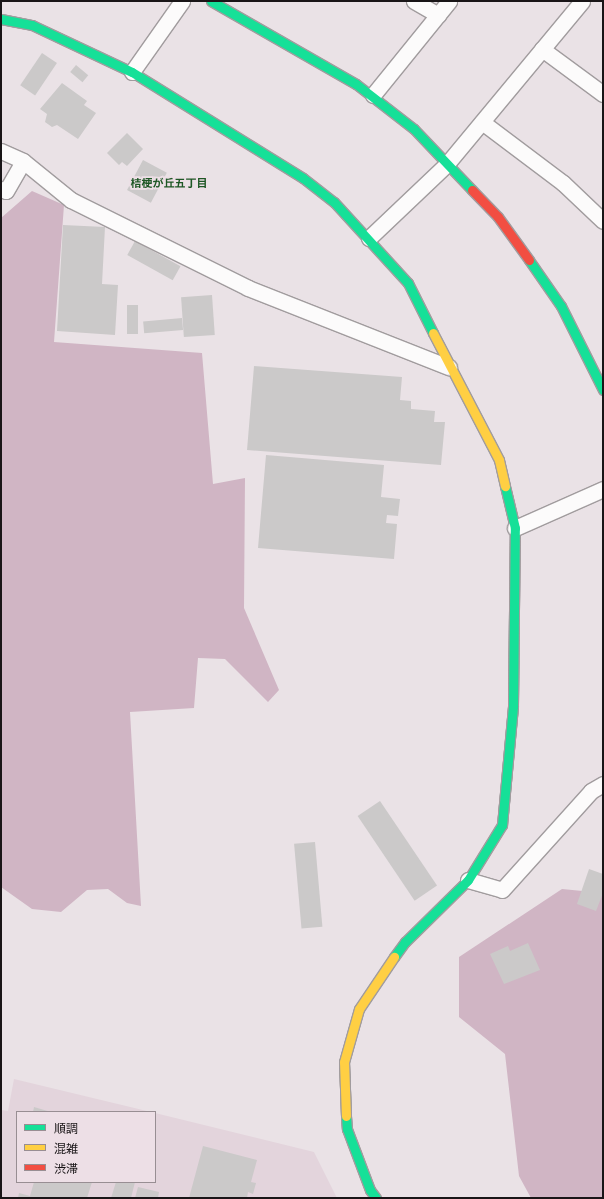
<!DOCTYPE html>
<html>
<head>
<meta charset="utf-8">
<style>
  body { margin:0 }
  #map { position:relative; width:604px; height:1199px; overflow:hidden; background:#eae2e6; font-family:Helvetica,"Noto Sans JP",sans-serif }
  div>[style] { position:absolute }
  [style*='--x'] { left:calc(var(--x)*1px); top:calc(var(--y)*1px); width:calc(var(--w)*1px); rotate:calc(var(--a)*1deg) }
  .built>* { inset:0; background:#e3d4dc }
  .forest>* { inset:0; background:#d0b5c4 }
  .building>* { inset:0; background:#cbc9c9; transform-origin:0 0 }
  .roads { filter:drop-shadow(1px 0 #a19c9e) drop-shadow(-1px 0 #a19c9e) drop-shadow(0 1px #a19c9e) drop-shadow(0 -1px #a19c9e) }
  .street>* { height:15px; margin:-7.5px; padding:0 7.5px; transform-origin:7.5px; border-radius:7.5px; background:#fcfbfb }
  .fast>* { height:9px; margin:-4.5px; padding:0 4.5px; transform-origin:4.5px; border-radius:4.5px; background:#16e098 }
  .slow>* { height:9px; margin:-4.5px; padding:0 4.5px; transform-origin:4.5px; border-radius:4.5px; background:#ffcf43 }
  .jam>* { height:9px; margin:-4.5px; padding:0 4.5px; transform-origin:4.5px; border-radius:4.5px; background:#f24e42 }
  span { translate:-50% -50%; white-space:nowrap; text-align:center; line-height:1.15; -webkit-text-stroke:3.5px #eddfe6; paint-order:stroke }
  .neighbourhood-label { font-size:11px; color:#1e5725; font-weight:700 }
  .frame { position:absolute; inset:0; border:2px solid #191517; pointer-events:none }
  .legend { position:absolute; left:16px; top:1111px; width:140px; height:72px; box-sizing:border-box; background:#eddfe6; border:1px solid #988e93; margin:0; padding:5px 7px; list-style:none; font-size:12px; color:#191517 }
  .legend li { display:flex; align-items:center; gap:8px; height:20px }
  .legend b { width:20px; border:1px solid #988e93 }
</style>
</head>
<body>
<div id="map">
  <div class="built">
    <div style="clip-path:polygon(14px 1079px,151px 1112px,17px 1112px,17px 1182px,155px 1182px,155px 1113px,314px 1152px,337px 1198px,1px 1198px,1px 1110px,8px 1111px)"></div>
  </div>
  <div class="forest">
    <div style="clip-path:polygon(32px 191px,64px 205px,54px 342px,202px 353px,213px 484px,245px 478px,244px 608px,279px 690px,268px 702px,225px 659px,198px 658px,194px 708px,130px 712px,141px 906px,127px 903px,108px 889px,87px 890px,61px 912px,32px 909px,1px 887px,1px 218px)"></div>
    <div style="clip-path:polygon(562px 889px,603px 893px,603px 1198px,531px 1198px,519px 1176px,505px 1054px,459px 1017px,459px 957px)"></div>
  </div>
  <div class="building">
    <div style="left:42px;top:53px;width:18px;height:39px;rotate:34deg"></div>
    <div style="left:76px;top:65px;width:16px;height:9px;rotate:40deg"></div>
    <div style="clip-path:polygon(62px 83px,87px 101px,84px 105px,96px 113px,78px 139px,57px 125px,52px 127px,45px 122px,47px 114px,40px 109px)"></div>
    <div style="clip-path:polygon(127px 133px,143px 149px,127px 166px,122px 162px,119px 165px,107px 153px)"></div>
    <div style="left:143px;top:160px;width:27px;height:34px;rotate:28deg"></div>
    <div style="clip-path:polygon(63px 225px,105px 227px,102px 284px,118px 285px,115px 335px,57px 331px)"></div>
    <div style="left:135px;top:241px;width:52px;height:16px;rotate:29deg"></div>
    <div style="left:212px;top:295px;width:40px;height:31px;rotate:86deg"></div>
    <div style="left:127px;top:305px;width:11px;height:29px"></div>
    <div style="left:182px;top:318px;width:12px;height:39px;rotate:85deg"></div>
    <div style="clip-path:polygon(254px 366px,402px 377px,400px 400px,411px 401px,411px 409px,435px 411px,434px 422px,445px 422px,441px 465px,247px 450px)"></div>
    <div style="clip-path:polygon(266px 455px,384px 465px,381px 497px,400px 499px,398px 516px,387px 515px,386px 523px,397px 524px,394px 559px,258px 548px)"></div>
    <div style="left:380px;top:801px;width:102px;height:27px;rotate:56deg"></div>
    <div style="left:315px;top:842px;width:85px;height:21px;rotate:85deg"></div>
    <div style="clip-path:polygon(589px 869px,603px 874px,603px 893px,596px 911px,577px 904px)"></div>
    <div style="clip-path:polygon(528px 943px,540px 970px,504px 984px,490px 954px,508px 946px,510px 951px)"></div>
    <div style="clip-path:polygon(34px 1107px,51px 1112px,33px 1112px)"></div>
    <div style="clip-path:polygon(203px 1146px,257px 1160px,251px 1182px,256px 1183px,253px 1194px,248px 1192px,247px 1198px,189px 1198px)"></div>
    <div style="clip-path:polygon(34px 1182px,92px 1182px,87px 1198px,18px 1198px,19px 1193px,30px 1196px)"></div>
    <div style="clip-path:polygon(116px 1182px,135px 1182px,131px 1198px,111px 1198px)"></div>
    <div style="clip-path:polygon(138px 1187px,159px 1192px,158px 1198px,135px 1198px)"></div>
  </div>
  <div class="roads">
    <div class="street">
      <div style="--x:414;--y:1;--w:28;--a:30"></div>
      <div style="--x:542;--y:49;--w:76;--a:36.4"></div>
      <div style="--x:132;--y:72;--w:87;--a:-54.8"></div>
      <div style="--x:373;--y:95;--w:121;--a:-51"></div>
      <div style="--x:482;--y:122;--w:101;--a:37"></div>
      <div style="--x:563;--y:183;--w:55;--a:43.5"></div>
      <div style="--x:1;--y:151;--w:24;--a:24"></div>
      <div style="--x:23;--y:161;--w:62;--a:39.1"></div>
      <div style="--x:71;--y:200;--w:198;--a:26.4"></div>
      <div style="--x:248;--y:288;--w:216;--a:21.5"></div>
      <div style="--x:1;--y:189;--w:5;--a:22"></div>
      <div style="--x:6;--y:191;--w:34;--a:-60"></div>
      <div style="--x:369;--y:238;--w:106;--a:-43.5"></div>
      <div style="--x:446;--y:165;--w:213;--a:-50.3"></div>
      <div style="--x:515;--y:528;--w:96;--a:-23.9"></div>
      <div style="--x:468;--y:880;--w:35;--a:16"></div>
      <div style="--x:502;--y:890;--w:133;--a:-48"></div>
      <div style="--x:591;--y:791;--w:14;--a:-30"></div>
    </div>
    <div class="fast">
      <div style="--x:211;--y:1;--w:167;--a:29.8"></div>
      <div style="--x:356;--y:84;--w:73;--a:37.8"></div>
      <div style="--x:414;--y:129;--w:84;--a:46.4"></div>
      <div style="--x:1;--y:19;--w:32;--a:11"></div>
      <div style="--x:32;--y:25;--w:110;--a:25.2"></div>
      <div style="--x:132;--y:72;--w:201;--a:31.8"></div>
      <div style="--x:303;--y:178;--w:39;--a:38"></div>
      <div style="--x:334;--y:202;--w:110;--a:47.6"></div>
      <div style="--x:408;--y:283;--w:56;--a:63.4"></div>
      <div style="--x:529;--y:260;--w:56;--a:55.2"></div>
      <div style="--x:561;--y:306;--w:94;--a:63.4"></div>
      <div style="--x:394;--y:957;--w:19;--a:-54"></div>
      <div style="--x:405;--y:942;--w:88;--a:-44.5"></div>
      <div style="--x:468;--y:880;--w:65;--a:-58.3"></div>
      <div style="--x:502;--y:825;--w:120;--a:-84.7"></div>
      <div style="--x:513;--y:706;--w:178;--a:-89.4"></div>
      <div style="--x:515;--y:528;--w:43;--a:-103.4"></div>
      <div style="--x:346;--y:1116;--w:13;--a:86"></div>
      <div style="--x:347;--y:1129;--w:65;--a:69.3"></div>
      <div style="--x:370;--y:1190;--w:10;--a:53"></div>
    </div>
    <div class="slow">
      <div style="--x:433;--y:333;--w:143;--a:62.5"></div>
      <div style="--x:499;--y:460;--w:27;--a:77"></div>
      <div style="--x:346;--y:1116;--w:54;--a:-92.1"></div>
      <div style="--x:344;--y:1062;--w:55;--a:-74.2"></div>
      <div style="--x:359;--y:1009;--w:63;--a:-56.1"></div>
    </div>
    <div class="jam">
      <div style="--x:472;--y:190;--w:37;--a:46"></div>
      <div style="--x:498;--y:217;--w:53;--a:54.2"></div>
    </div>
  </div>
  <div class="neighbourhood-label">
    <span style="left:169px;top:183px">桔梗が丘五丁目</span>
  </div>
  <div class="frame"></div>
  <ul class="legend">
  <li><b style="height:5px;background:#16e098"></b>順調</li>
  <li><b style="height:5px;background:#ffcf43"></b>混雑</li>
  <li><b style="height:5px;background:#f24e42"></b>渋滞</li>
  </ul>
</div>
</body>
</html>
